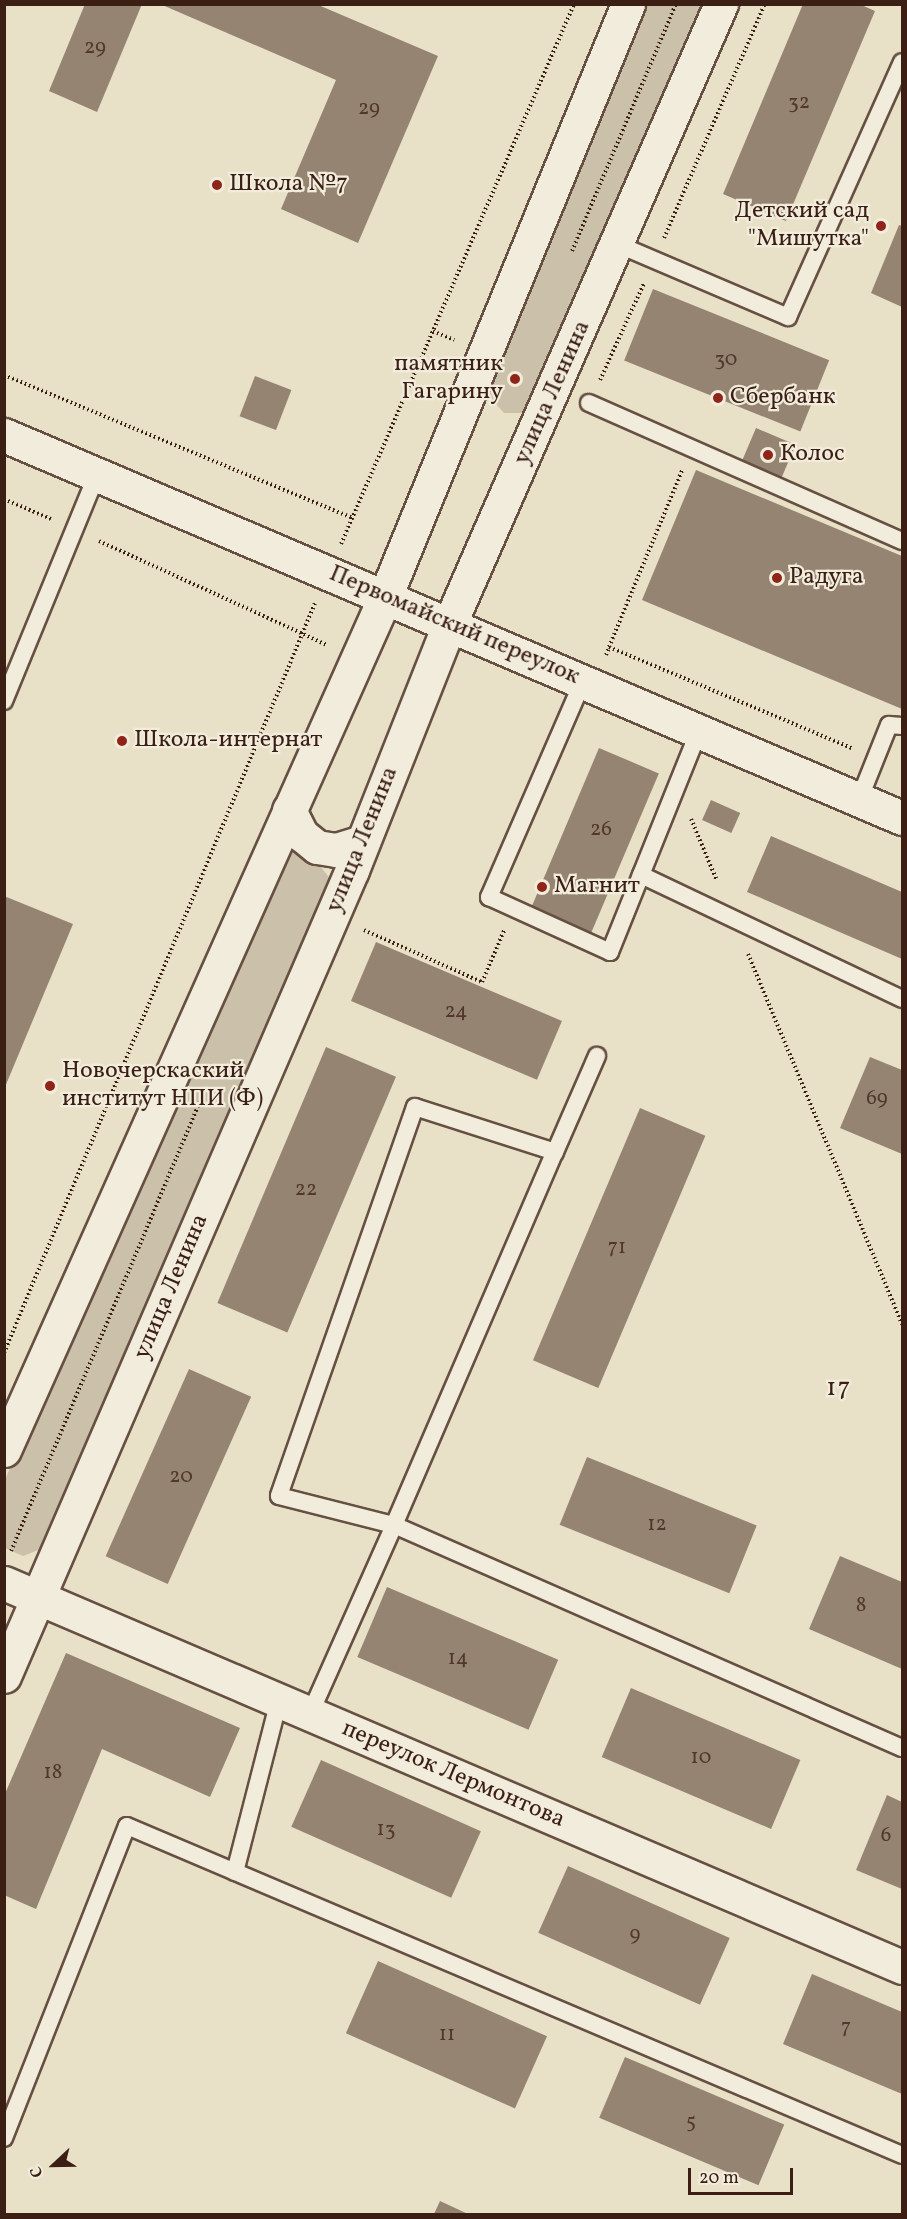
<!DOCTYPE html>
<html>
<head>
<meta charset="utf-8">
<style>
  body { margin:0 }
  #map { position:relative; width:907px; height:2219px; overflow:hidden; background:#e9e1c7; font-family:Vollkorn,serif }
  div>[style] { position:absolute }
  [style*='--x'] { left:calc(var(--x)*1px); top:calc(var(--y)*1px); width:calc(var(--w)*1px); rotate:calc(var(--a)*1deg) }
  .green>* { inset:0; background:#cbc0a9 }
  .building>* { inset:0; background:#958472; transform-origin:0 0 }
  .path>* { height:4px; margin-top:-2px; transform-origin:0; background:repeating-linear-gradient(90deg,#3b1f15 0 1.5px,transparent 0 4.5px) }
  .roads { filter:drop-shadow(2px 0 #665042) drop-shadow(-2px 0 #665042) drop-shadow(0 2px #665042) drop-shadow(0 -2px #665042) }
  .service>* { height:16px; margin:-8px; padding:0 8px; transform-origin:8px; border-radius:8px; background:#f1ecdb }
  .minor>* { height:33px; margin:-16.5px; padding:0 16.5px; transform-origin:16.5px; border-radius:16.5px; background:#f1ecdb }
  .tertiary>* { height:33px; margin:-16.5px; padding:0 16.5px; transform-origin:16.5px; border-radius:16.5px; background:#f1ecdb }
  .dots>* { width:16px; height:16px; translate:-50% -50%; box-sizing:border-box; border:3px solid #f1ecdb; border-radius:50% }
  span { translate:-50% -50%; white-space:nowrap; text-align:center; line-height:1.15; -webkit-text-stroke:4.5px #f1ecdb; paint-order:stroke }
  .number-label { font-size:21px; color:#52382c }
  .number-label span { -webkit-text-stroke-width:0 }
  .poi-label { font-size:24px; color:#3b1f15 }
  .left { translate:0 -50%; text-align:left }
  .right { translate:-100% -50%; text-align:right }
  .street-label { font-size:24px; color:#3b1f15 }
  .neighbourhood-label { font-size:26px; color:#3b1f15; letter-spacing:1.5px }
  .frame { position:absolute; inset:0; border:6px solid #3b1f15; pointer-events:none }
  .north { position:absolute; left:24px; top:2135px; width:60px; height:60px; -webkit-text-stroke:4px #f1ecdb; paint-order:stroke; rotate:248deg; font-size:16px; font-weight:700; line-height:24px; text-align:center; color:#3b1f15 }
  .north::after { content:''; display:block; margin:auto; width:21px; height:27px; background:#3b1f15; clip-path:polygon(50% 0,100% 100%,50% 72%,0 100%) }
  .scale { position:absolute; left:688px; top:2168px; width:105px; height:27px; box-sizing:border-box; border:3px solid #3b1f15; border-top:0; padding-left:8px; font-size:18px; line-height:21px; white-space:nowrap; color:#3b1f15; -webkit-text-stroke:4px #f1ecdb; paint-order:stroke }
</style>
</head>
<body>
<div id="map">
  <div class="green">
    <div style="clip-path:polygon(644px 5px,707px 5px,524px 413px,504px 413px,488px 395px,489px 377px)"></div>
    <div style="clip-path:polygon(288px 848px,318px 863px,331px 880px,41px 1549px,23px 1556px,5px 1548px,5px 1480px,271px 855px)"></div>
  </div>
  <div class="building">
    <div style="clip-path:polygon(85px 4px,142px 4px,97px 112px,49px 91px)"></div>
    <div style="clip-path:polygon(160px 4px,316px 4px,438px 56px,358px 243px,281px 209px,336px 80px)"></div>
    <div style="clip-path:polygon(803px 4px,859px 4px,875px 11px,786px 221px,723px 194px)"></div>
    <div style="clip-path:polygon(899px 225px,902px 226px,902px 307px,871px 293px)"></div>
    <div style="left:653px;top:289px;width:190px;height:77px;rotate:22deg"></div>
    <div style="left:255px;top:376px;width:39px;height:43px;rotate:21deg"></div>
    <div style="left:756px;top:428px;width:43px;height:40px;rotate:23deg"></div>
    <div style="clip-path:polygon(696px 470px,902px 556px,902px 709px,642px 600px)"></div>
    <div style="left:599px;top:748px;width:65px;height:173px;rotate:23deg"></div>
    <div style="left:711px;top:800px;width:32px;height:22px;rotate:24deg"></div>
    <div style="clip-path:polygon(771px 836px,902px 892px,902px 959px,747px 892px)"></div>
    <div style="clip-path:polygon(4px 896px,73px 924px,5px 1087px,4px 1087px)"></div>
    <div style="left:376px;top:942px;width:202px;height:64px;rotate:23deg"></div>
    <div style="left:326px;top:1047px;width:76px;height:278px;rotate:23deg"></div>
    <div style="clip-path:polygon(870px 1057px,902px 1070px,902px 1154px,840px 1128px)"></div>
    <div style="left:640px;top:1108px;width:71px;height:274px;rotate:23deg"></div>
    <div style="left:189px;top:1369px;width:68px;height:205px;rotate:24deg"></div>
    <div style="left:587px;top:1457px;width:183px;height:73px;rotate:22deg"></div>
    <div style="clip-path:polygon(840px 1556px,902px 1582px,902px 1669px,809px 1629px)"></div>
    <div style="left:387px;top:1587px;width:186px;height:76px;rotate:23deg"></div>
    <div style="clip-path:polygon(66px 1653px,240px 1728px,210px 1797px,102px 1749px,36px 1909px,4px 1895px,4px 1796px)"></div>
    <div style="left:631px;top:1688px;width:184px;height:75px;rotate:23deg"></div>
    <div style="left:321px;top:1760px;width:175px;height:73px;rotate:24deg"></div>
    <div style="clip-path:polygon(887px 1795px,902px 1802px,902px 1889px,856px 1870px)"></div>
    <div style="left:568px;top:1866px;width:177px;height:73px;rotate:24deg"></div>
    <div style="left:378px;top:1961px;width:185px;height:79px;rotate:24deg"></div>
    <div style="clip-path:polygon(812px 1974px,902px 2012px,902px 2094px,783px 2044px)"></div>
    <div style="left:625px;top:2057px;width:173px;height:66px;rotate:23deg"></div>
    <div style="clip-path:polygon(440px 2201px,468px 2214px,434px 2214px)"></div>
  </div>
  <div class="path">
    <div style="--x:664;--y:238;--w:255;--a:-66.7"></div>
    <div style="--x:572;--y:251;--w:268;--a:-67.2"></div>
    <div style="--x:433;--y:331;--w:23;--a:23"></div>
    <div style="--x:4;--y:375;--w:376;--a:22.3"></div>
    <div style="--x:600;--y:380;--w:107;--a:-65.6"></div>
    <div style="--x:4;--y:499;--w:51;--a:23.1"></div>
    <div style="--x:99;--y:541;--w:251;--a:24.5"></div>
    <div style="--x:341;--y:544;--w:588;--a:-66.66"></div>
    <div style="--x:609;--y:647;--w:191;--a:-67.5"></div>
    <div style="--x:606;--y:655;--w:9;--a:-69"></div>
    <div style="--x:609;--y:647;--w:263;--a:22.6"></div>
    <div style="--x:691;--y:819;--w:67;--a:67.2"></div>
    <div style="--x:364;--y:930;--w:129;--a:23.8"></div>
    <div style="--x:482;--y:982;--w:56;--a:-66.7"></div>
    <div style="--x:748;--y:954;--w:401;--a:67.4"></div>
    <div style="--x:4;--y:1353;--w:812;--a:-67.48"></div>
    <div style="--x:11;--y:1551;--w:487;--a:-67.2"></div>
  </div>
  <div class="roads">
    <div class="service">
      <div style="--x:617;--y:244;--w:186;--a:23.1"></div>
      <div style="--x:788;--y:317;--w:279;--a:-65.9"></div>
      <div style="--x:589;--y:403;--w:342;--a:23.8"></div>
      <div style="--x:583;--y:681;--w:236;--a:113.5"></div>
      <div style="--x:489;--y:897;--w:133;--a:24.4"></div>
      <div style="--x:610;--y:952;--w:238;--a:-68.1"></div>
      <div style="--x:4;--y:701;--w:245;--a:-67.7"></div>
      <div style="--x:859;--y:800;--w:81;--a:-68.2"></div>
      <div style="--x:889;--y:725;--w:13;--a:4"></div>
      <div style="--x:641;--y:875;--w:289;--a:25.4"></div>
      <div style="--x:555;--y:1152;--w:147;--a:-162.2"></div>
      <div style="--x:415;--y:1107;--w:412;--a:109.3"></div>
      <div style="--x:279;--y:1496;--w:119;--a:14.2"></div>
      <div style="--x:394;--y:1525;--w:406;--a:-66.7"></div>
      <div style="--x:555;--y:1152;--w:105;--a:-66.4"></div>
      <div style="--x:310;--y:1714;--w:207;--a:-66"></div>
      <div style="--x:394;--y:1525;--w:555;--a:23.7"></div>
      <div style="--x:235;--y:1872;--w:177;--a:-75.6"></div>
      <div style="--x:4;--y:2138;--w:335;--a:-68.5"></div>
      <div style="--x:127;--y:1826;--w:842;--a:23"></div>
    </div>
    <div class="minor">
      <div style="--x:289;--y:810;--w:28;--a:63"></div>
      <div style="--x:302;--y:835;--w:19;--a:39"></div>
      <div style="--x:317;--y:847;--w:19;--a:9"></div>
      <div style="--x:336;--y:850;--w:28;--a:-17"></div>
      <div style="--x:4;--y:1450;--w:934;--a:-65.93"></div>
      <div style="--x:385;--y:597;--w:641;--a:-67.72"></div>
      <div style="--x:4;--y:1583;--w:977;--a:23.15"></div>
      <div style="--x:4;--y:1676;--w:878;--a:-66.65"></div>
      <div style="--x:352;--y:870;--w:266;--a:-68.4"></div>
      <div style="--x:450;--y:623;--w:676;--a:-66.36"></div>
    </div>
    <div class="tertiary">
      <div style="--x:4;--y:435;--w:976;--a:23.1"></div>
    </div>
  </div>
  <div class="dots">
    <div style="left:217px;top:185px;background:#8f2418"></div>
    <div style="left:881px;top:226px;background:#8f2418"></div>
    <div style="left:515px;top:379px;background:#8f2418"></div>
    <div style="left:718px;top:398px;background:#8f2418"></div>
    <div style="left:768px;top:455px;background:#8f2418"></div>
    <div style="left:777px;top:578px;background:#8f2418"></div>
    <div style="left:122px;top:741px;background:#8f2418"></div>
    <div style="left:542px;top:887px;background:#8f2418"></div>
    <div style="left:50px;top:1086px;background:#8f2418"></div>
  </div>
  <div class="number-label">
    <span style="left:95px;top:48px">29</span>
    <span style="left:799px;top:103px">32</span>
    <span style="left:369px;top:109px">29</span>
    <span style="left:726px;top:360px">30</span>
    <span style="left:601px;top:830px">26</span>
    <span style="left:456px;top:1012px">24</span>
    <span style="left:877px;top:1099px">69</span>
    <span style="left:306px;top:1190px">22</span>
    <span style="left:617px;top:1248px">71</span>
    <span style="left:181px;top:1477px">20</span>
    <span style="left:657px;top:1525px">12</span>
    <span style="left:861px;top:1606px">8</span>
    <span style="left:458px;top:1659px">14</span>
    <span style="left:701px;top:1758px">10</span>
    <span style="left:53px;top:1773px">18</span>
    <span style="left:386px;top:1830px">13</span>
    <span style="left:886px;top:1836px">6</span>
    <span style="left:635px;top:1935px">9</span>
    <span style="left:846px;top:2028px">7</span>
    <span style="left:447px;top:2035px">11</span>
    <span style="left:691px;top:2122px">5</span>
  </div>
  <div class="poi-label">
    <span class="left" style="left:229px;top:185px">Школа №7</span>
    <span class="right" style="left:869px;top:226px">Детский сад<br>"Мишутка"</span>
    <span class="right" style="left:503px;top:379px">памятник<br>Гагарину</span>
    <span class="left" style="left:730px;top:398px">Сбербанк</span>
    <span class="left" style="left:780px;top:455px">Колос</span>
    <span class="left" style="left:789px;top:578px">Радуга</span>
    <span class="left" style="left:134px;top:741px">Школа-интернат</span>
    <span class="left" style="left:554px;top:887px">Магнит</span>
    <span class="left" style="left:62px;top:1086px">Новочерскаский<br>институт НПИ (Ф)</span>
  </div>
  <div class="street-label">
    <span style="left:553px;top:393px;rotate:-66deg">улица Ленина</span>
    <span style="left:454px;top:626px;rotate:23deg">Первомайский переулок</span>
    <span style="left:363px;top:840px;rotate:-68deg">улица Ленина</span>
    <span style="left:172px;top:1287px;rotate:-67deg">улица Ленина</span>
    <span style="left:453px;top:1775px;rotate:23deg">переулок Лермонтова</span>
  </div>
  <div class="neighbourhood-label">
    <span style="left:839px;top:1389px">17</span>
  </div>
  <div class="frame"></div>
  <div class="north">С</div>
  <div class="scale">20 m</div>
</div>
</body>
</html>
